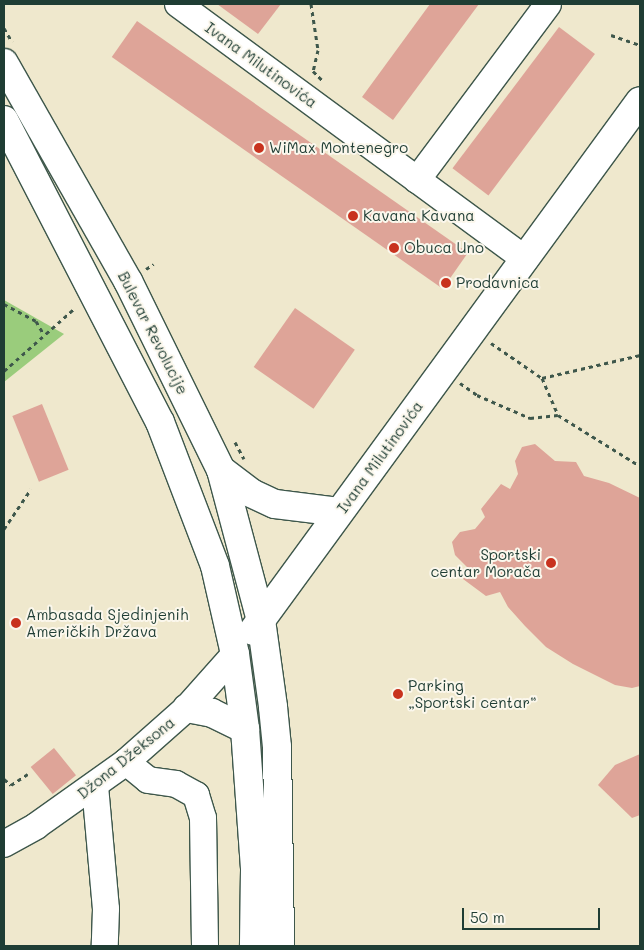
<!DOCTYPE html>
<html>
<head>
<meta charset="utf-8">
<style>
  body { margin:0 }
  #map { position:relative; width:644px; height:950px; overflow:hidden; background:#efe8cd; font-family:Mali,sans-serif }
  div>[style] { position:absolute }
  [style*='--x'] { left:calc(var(--x)*1px); top:calc(var(--y)*1px); width:calc(var(--w)*1px); rotate:calc(var(--a)*1deg) }
  .green>* { inset:0; background:#9acc7c }
  .building>* { inset:0; background:#dea498; transform-origin:0 0 }
  .path>* { height:3px; margin-top:-1.5px; transform-origin:0; background:repeating-linear-gradient(90deg,#3e574b 0 4px,transparent 0 8px) }
  .roads { filter:drop-shadow(1px 0 #3e574b) drop-shadow(-1px 0 #3e574b) drop-shadow(0 1px #3e574b) drop-shadow(0 -1px #3e574b) }
  .minor>* { height:26px; margin:-13px; padding:0 13px; transform-origin:13px; border-radius:13px; background:#fff }
  .major>* { height:28px; margin:-14px; padding:0 14px; transform-origin:14px; border-radius:14px; background:#fff }
  .dots>* { width:14px; height:14px; translate:-50% -50%; box-sizing:border-box; border:2px solid #fbf7ec; border-radius:50% }
  span { translate:-50% -50%; white-space:nowrap; text-align:center; line-height:1.15; -webkit-text-stroke:4px #fbf7ec; paint-order:stroke }
  .street-label { font-size:15px; color:#1f3d34 }
  .poi-label { font-size:15px; color:#1f3d34 }
  .left { translate:0 -50%; text-align:left }
  .right { translate:-100% -50%; text-align:right }
  .frame { position:absolute; inset:0; border:5px solid #1f3d34; pointer-events:none }
  .scale { position:absolute; left:462px; top:908px; width:138px; height:22px; box-sizing:border-box; border:2px solid #1f3d34; border-top:0; padding-left:6px; font-size:15px; line-height:18px; white-space:nowrap; color:#1f3d34; -webkit-text-stroke:4px #fbf7ec; paint-order:stroke }
</style>
</head>
<body>
<div id="map">
  <div class="green">
    <div style="clip-path:polygon(4px 300px,64px 334px,4px 382px)"></div>
  </div>
  <div class="building">
    <div style="clip-path:polygon(217px 4px,281px 4px,258px 34px)"></div>
    <div style="clip-path:polygon(430px 4px,479px 4px,393px 120px,362px 97px)"></div>
    <div style="left:137px;top:21px;width:404px;height:44px;rotate:35deg"></div>
    <div style="left:559px;top:27px;width:45px;height:177px;rotate:37deg"></div>
    <div style="left:295px;top:308px;width:73px;height:72px;rotate:35deg"></div>
    <div style="left:42px;top:404px;width:71px;height:32px;rotate:68deg"></div>
    <div style="clip-path:polygon(535px 444px,555px 461px,576px 462px,584px 476px,609px 483px,640px 498px,640px 686px,632px 688px,615px 685px,573px 664px,546px 647px,525px 626px,508px 607px,500px 592px,486px 596px,463px 579px,470px 570px,455px 555px,452px 542px,460px 532px,475px 529px,485px 517px,481px 509px,501px 484px,510px 489px,518px 474px,515px 461px,522px 447px)"></div>
    <div style="left:54px;top:748px;width:35px;height:30px;rotate:51deg"></div>
    <div style="clip-path:polygon(640px 754px,640px 815px,632px 818px,598px 785px,615px 765px)"></div>
  </div>
  <div class="path">
    <div style="--x:311;--y:4;--w:47;--a:81.3"></div>
    <div style="--x:318;--y:50;--w:22;--a:103"></div>
    <div style="--x:313;--y:71;--w:14;--a:45"></div>
    <div style="--x:4;--y:28;--w:16;--a:60"></div>
    <div style="--x:611;--y:35;--w:31;--a:19"></div>
    <div style="--x:146;--y:269;--w:9;--a:-32"></div>
    <div style="--x:4;--y:304;--w:36;--a:28"></div>
    <div style="--x:36;--y:321;--w:16;--a:60"></div>
    <div style="--x:491;--y:343;--w:62;--a:34.5"></div>
    <div style="--x:542;--y:378;--w:40;--a:66.6"></div>
    <div style="--x:4;--y:371;--w:95;--a:-41.6"></div>
    <div style="--x:542;--y:378;--w:101;--a:-13.2"></div>
    <div style="--x:460;--y:383;--w:21;--a:35"></div>
    <div style="--x:477;--y:395;--w:58;--a:23.5"></div>
    <div style="--x:530;--y:418;--w:28;--a:-6"></div>
    <div style="--x:558;--y:415;--w:97;--a:31.9"></div>
    <div style="--x:235;--y:442;--w:19;--a:62"></div>
    <div style="--x:4;--y:529;--w:48;--a:-56"></div>
    <div style="--x:4;--y:779;--w:9;--a:41"></div>
    <div style="--x:11;--y:785;--w:20;--a:-33"></div>
  </div>
  <div class="roads">
    <div class="minor">
      <div style="--x:178;--y:4;--w:431;--a:36.3"></div>
      <div style="--x:417;--y:180;--w:219;--a:-53.3"></div>
      <div style="--x:126;--y:762;--w:28;--a:39"></div>
      <div style="--x:148;--y:780;--w:28;--a:8"></div>
      <div style="--x:176;--y:784;--w:23;--a:29"></div>
      <div style="--x:196;--y:795;--w:24;--a:73"></div>
      <div style="--x:203;--y:818;--w:128;--a:89.1"></div>
      <div style="--x:95;--y:786;--w:123;--a:84.9"></div>
      <div style="--x:106;--y:909;--w:37;--a:92"></div>
      <div style="--x:4;--y:844;--w:37;--a:-29"></div>
      <div style="--x:36;--y:826;--w:110;--a:-35.4"></div>
      <div style="--x:126;--y:762;--w:81;--a:-41.5"></div>
      <div style="--x:187;--y:708;--w:72;--a:-48.4"></div>
    </div>
    <div class="major">
      <div style="--x:4;--y:63;--w:251;--a:60.4"></div>
      <div style="--x:128;--y:281;--w:211;--a:63.8"></div>
      <div style="--x:221;--y:470;--w:155;--a:75.1"></div>
      <div style="--x:261;--y:620;--w:88;--a:82.1"></div>
      <div style="--x:273;--y:707;--w:40;--a:84.3"></div>
      <div style="--x:277;--y:747;--w:199;--a:89.1"></div>
      <div style="--x:4;--y:120;--w:340;--a:62.7"></div>
      <div style="--x:160;--y:422;--w:154;--a:69.1"></div>
      <div style="--x:215;--y:566;--w:90;--a:77.2"></div>
      <div style="--x:235;--y:654;--w:76;--a:82.4"></div>
      <div style="--x:245;--y:729;--w:141;--a:85.9"></div>
      <div style="--x:255;--y:870;--w:76;--a:90.8"></div>
      <div style="--x:221;--y:470;--w:38;--a:37"></div>
      <div style="--x:251;--y:493;--w:26;--a:25"></div>
      <div style="--x:275;--y:504;--w:64;--a:7.1"></div>
      <div style="--x:253;--y:631;--w:656;--a:-53.86"></div>
      <div style="--x:187;--y:708;--w:25;--a:11"></div>
      <div style="--x:212;--y:713;--w:37;--a:26"></div>
    </div>
  </div>
  <div class="dots">
    <div style="left:259px;top:148px;background:#c8321e"></div>
    <div style="left:353px;top:216px;background:#c8321e"></div>
    <div style="left:394px;top:248px;background:#c8321e"></div>
    <div style="left:446px;top:283px;background:#c8321e"></div>
    <div style="left:551px;top:563px;background:#c8321e"></div>
    <div style="left:16px;top:623px;background:#c8321e"></div>
    <div style="left:398px;top:694px;background:#c8321e"></div>
  </div>
  <div class="street-label">
    <span style="left:261px;top:65px;rotate:36deg">Ivana Milutinovića</span>
    <span style="left:153px;top:333px;rotate:63deg">Bulevar Revolucije</span>
    <span style="left:380px;top:457px;rotate:-54deg">Ivana Milutinovića</span>
    <span style="left:126px;top:758px;rotate:-39deg">Džona Džeksona</span>
  </div>
  <div class="poi-label">
    <span class="left" style="left:269px;top:148px">WiMax Montenegro</span>
    <span class="left" style="left:363px;top:216px">Kavana Kavana</span>
    <span class="left" style="left:404px;top:248px">Obuca Uno</span>
    <span class="left" style="left:456px;top:283px">Prodavnica</span>
    <span class="right" style="left:541px;top:563px">Sportski<br>centar Morača</span>
    <span class="left" style="left:26px;top:623px">Ambasada Sjedinjenih<br>Američkih Država</span>
    <span class="left" style="left:408px;top:694px">Parking<br>„Sportski centar“</span>
  </div>
  <div class="frame"></div>
  <div class="scale">50 m</div>
</div>
</body>
</html>
